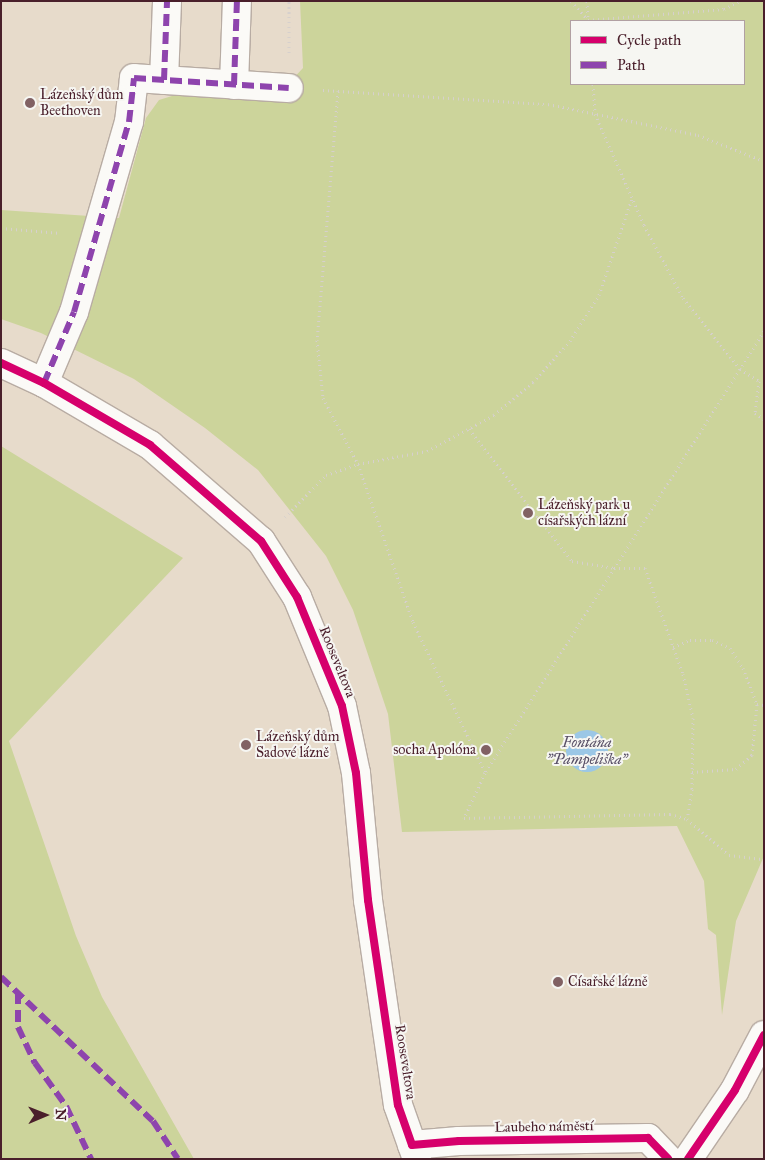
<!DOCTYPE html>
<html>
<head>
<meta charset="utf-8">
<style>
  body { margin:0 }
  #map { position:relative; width:765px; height:1160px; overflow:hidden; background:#e7dbcb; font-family:"IM FELL Great Primer",serif }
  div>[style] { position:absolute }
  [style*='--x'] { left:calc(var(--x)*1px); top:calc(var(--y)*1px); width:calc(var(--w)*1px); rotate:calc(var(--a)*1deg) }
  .green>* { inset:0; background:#ccd49b }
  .water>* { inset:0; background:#9bc7e6 }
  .round { border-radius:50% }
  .path>* { height:3px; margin-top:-1.5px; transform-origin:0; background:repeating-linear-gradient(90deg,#d6d0cd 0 1px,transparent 0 5px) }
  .roads { filter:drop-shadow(1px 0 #b8aca3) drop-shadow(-1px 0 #b8aca3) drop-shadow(0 1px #b8aca3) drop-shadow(0 -1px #b8aca3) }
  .street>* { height:28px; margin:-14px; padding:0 14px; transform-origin:14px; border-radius:14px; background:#fbfaf7 }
  .quiet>* { height:6px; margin-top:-3px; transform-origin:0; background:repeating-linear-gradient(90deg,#8e44ad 0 12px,transparent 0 18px) }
  .cycleway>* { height:8px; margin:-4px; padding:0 4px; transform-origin:4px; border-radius:4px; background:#d6006c }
  .dots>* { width:14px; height:14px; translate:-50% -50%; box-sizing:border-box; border:2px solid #f6f6f2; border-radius:50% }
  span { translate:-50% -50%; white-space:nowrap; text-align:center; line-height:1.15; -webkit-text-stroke:4px #f6f6f2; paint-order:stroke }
  .poi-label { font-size:14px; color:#4a1f2b }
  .left { translate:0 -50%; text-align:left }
  .right { translate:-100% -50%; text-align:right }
  .street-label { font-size:14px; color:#4a1f2b }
  .water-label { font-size:15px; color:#584f66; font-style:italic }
  .frame { position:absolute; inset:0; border:2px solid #4a1f2b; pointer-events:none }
  .legend { position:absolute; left:570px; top:20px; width:175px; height:65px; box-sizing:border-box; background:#f6f6f2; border:1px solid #b1a0a2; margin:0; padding:6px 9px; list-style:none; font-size:15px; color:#4a1f2b }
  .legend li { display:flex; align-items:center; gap:10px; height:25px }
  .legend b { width:25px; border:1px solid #b1a0a2 }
  .north { position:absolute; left:20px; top:1090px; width:50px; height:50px; -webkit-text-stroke:4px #f6f6f2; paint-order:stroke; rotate:89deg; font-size:14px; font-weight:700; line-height:20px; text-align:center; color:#4a1f2b }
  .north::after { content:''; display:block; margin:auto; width:18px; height:22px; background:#4a1f2b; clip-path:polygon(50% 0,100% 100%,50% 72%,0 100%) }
</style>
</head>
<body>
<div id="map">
  <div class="green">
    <div style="clip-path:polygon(evenodd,300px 1px,764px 1px,764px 856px,736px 921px,722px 1015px,716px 935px,708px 929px,704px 881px,677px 826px,402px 832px,388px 714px,353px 610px,326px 556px,258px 470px,205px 428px,134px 379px,41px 333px,1px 319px,1px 210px,119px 218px,146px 118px,159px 100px,185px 92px,274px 99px,303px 68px,300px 1px,571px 21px,744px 21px,744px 84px,571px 84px,571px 21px)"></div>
    <div style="clip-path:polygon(1px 446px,183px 558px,9px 741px,76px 936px,102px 997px,194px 1159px,1px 1159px)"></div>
  </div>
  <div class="water">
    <div class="round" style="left:566px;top:730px;width:42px;height:42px"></div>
  </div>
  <div class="path">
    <div style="--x:571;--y:1;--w:25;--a:48"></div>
    <div style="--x:588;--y:20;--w:136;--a:-4.6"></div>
    <div style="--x:724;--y:9;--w:18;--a:-27"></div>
    <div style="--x:587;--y:1;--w:20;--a:87"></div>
    <div style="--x:289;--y:53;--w:52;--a:-90"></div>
    <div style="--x:593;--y:84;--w:30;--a:86"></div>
    <div style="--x:595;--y:114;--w:121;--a:66.2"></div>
    <div style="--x:644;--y:225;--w:83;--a:61.9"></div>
    <div style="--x:683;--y:298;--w:91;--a:51.2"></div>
    <div style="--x:740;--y:369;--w:22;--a:32"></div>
    <div style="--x:759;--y:381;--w:32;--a:97"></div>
    <div style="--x:755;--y:413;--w:11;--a:34"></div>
    <div style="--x:323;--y:90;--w:225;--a:3.6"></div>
    <div style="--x:548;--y:104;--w:153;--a:11.7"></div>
    <div style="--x:698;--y:135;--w:71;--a:21.5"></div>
    <div style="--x:338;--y:91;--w:250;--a:94.8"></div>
    <div style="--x:317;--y:340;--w:58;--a:84.1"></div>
    <div style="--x:323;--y:398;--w:75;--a:62.1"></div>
    <div style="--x:358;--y:464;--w:167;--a:70.8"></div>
    <div style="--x:413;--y:622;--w:166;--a:64.4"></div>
    <div style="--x:1;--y:228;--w:60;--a:4.8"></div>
    <div style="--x:764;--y:331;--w:523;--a:122.26"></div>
    <div style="--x:485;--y:773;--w:50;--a:115"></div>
    <div style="--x:464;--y:818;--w:206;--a:-1.1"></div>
    <div style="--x:670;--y:814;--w:18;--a:16"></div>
    <div style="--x:687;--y:819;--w:55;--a:40.6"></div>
    <div style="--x:729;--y:855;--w:35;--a:7"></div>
    <div style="--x:469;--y:429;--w:167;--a:52"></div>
    <div style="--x:572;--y:561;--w:43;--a:9.5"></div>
    <div style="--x:614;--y:568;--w:31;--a:0"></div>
    <div style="--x:645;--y:568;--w:113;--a:70.3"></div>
    <div style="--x:683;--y:674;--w:45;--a:77.2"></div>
    <div style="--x:693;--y:718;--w:71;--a:90.8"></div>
    <div style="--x:692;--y:789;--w:30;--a:99"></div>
    <div style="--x:285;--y:517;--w:59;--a:-45.7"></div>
    <div style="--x:326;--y:475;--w:34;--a:-19"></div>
    <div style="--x:358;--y:464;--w:70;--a:-10.7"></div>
    <div style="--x:427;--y:451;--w:76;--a:-28.2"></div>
    <div style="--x:494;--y:415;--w:51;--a:-40.2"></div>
    <div style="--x:533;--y:382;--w:55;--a:-47.9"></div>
    <div style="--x:570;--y:341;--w:54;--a:-57.8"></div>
    <div style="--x:599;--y:295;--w:102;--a:-71.2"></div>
    <div style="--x:673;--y:647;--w:18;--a:-22"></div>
    <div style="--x:690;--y:640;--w:22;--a:0"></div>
    <div style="--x:712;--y:640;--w:20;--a:24"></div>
    <div style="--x:730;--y:648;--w:24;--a:57"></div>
    <div style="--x:743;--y:668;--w:39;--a:69"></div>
    <div style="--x:757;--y:704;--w:7;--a:8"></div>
    <div style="--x:692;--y:772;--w:44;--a:-3.9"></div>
    <div style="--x:736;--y:769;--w:21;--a:-41"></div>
    <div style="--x:752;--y:755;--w:51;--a:-84.4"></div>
  </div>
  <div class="roads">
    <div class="street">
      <div style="--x:164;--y:80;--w:79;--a:-87.8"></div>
      <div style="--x:234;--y:85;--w:84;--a:-88"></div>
      <div style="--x:1;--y:363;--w:47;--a:24.9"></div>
      <div style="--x:44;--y:383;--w:123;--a:30.3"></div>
      <div style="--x:150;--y:445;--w:147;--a:40.9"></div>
      <div style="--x:261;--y:541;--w:67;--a:57.3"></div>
      <div style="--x:297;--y:597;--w:118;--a:67.6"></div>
      <div style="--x:342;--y:706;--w:68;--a:78.2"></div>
      <div style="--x:356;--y:773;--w:128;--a:84.6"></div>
      <div style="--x:368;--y:900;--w:207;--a:81.7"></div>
      <div style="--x:398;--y:1105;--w:57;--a:70.6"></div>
      <div style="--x:44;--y:383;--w:77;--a:-67.1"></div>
      <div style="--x:74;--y:312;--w:198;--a:-73.9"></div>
      <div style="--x:129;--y:122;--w:44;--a:-83.5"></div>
      <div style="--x:134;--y:78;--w:155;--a:3.7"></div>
      <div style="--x:412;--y:1145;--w:47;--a:-4.9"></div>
      <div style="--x:459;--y:1141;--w:189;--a:-0.9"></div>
      <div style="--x:648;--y:1138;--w:29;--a:46"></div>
      <div style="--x:688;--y:1159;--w:83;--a:-55.7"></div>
      <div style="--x:735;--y:1090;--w:62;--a:-62.2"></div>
    </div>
  </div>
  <div class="quiet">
    <div style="--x:164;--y:80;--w:79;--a:-87.8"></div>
    <div style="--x:234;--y:85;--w:84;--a:-88"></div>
    <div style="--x:44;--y:383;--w:77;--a:-67.1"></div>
    <div style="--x:74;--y:312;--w:198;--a:-73.9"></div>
    <div style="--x:129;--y:122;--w:44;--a:-83.5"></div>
    <div style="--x:134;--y:78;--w:155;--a:3.7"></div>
    <div style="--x:1;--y:977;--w:209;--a:43.5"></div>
    <div style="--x:153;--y:1121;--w:45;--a:56.7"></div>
    <div style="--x:18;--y:992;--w:35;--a:90"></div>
    <div style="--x:18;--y:1027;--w:40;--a:65"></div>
    <div style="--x:35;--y:1063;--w:53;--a:54.2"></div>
    <div style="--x:66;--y:1106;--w:59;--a:64.7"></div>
  </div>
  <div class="cycleway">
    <div style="--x:1;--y:363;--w:47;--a:24.9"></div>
    <div style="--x:44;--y:383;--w:123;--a:30.3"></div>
    <div style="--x:150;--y:445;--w:147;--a:40.9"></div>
    <div style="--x:261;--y:541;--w:67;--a:57.3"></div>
    <div style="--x:297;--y:597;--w:118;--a:67.6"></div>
    <div style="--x:342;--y:706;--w:68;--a:78.2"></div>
    <div style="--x:356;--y:773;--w:128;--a:84.6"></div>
    <div style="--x:368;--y:900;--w:207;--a:81.7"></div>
    <div style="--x:398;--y:1105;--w:42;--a:70.7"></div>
    <div style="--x:412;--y:1145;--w:47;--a:-4.9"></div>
    <div style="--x:459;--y:1141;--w:189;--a:-0.9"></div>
    <div style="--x:648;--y:1138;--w:29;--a:46"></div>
    <div style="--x:688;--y:1159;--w:83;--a:-55.7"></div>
    <div style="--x:735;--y:1090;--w:62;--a:-62.2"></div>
  </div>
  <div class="dots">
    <div style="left:30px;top:103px;background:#816163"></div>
    <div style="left:528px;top:513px;background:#816163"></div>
    <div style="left:246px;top:745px;background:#816163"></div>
    <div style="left:486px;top:750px;background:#816163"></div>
    <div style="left:558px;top:982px;background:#816163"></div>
  </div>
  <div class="poi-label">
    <span class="left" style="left:40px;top:103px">Lázeňský dům<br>Beethoven</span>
    <span class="left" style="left:538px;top:513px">Lázeňský park u<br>císařských lázní</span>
    <span class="left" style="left:256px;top:745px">Lázeňský dům<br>Sadové lázně</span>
    <span class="right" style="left:476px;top:750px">socha Apolóna</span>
    <span class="left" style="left:568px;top:982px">Císařské lázně</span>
  </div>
  <div class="street-label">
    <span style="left:337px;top:662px;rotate:68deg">Rooseveltova</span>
    <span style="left:405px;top:1062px;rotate:81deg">Rooseveltova</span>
    <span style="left:544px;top:1127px;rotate:-1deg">Laubeho náměstí</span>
  </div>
  <div class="water-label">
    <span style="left:587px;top:751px">Fontána<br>"Pampeliška"</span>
  </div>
  <div class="frame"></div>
  <ul class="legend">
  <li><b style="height:6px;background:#d6006c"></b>Cycle path</li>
  <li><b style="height:6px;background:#8e44ad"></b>Path</li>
  </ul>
  <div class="north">N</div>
</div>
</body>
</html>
